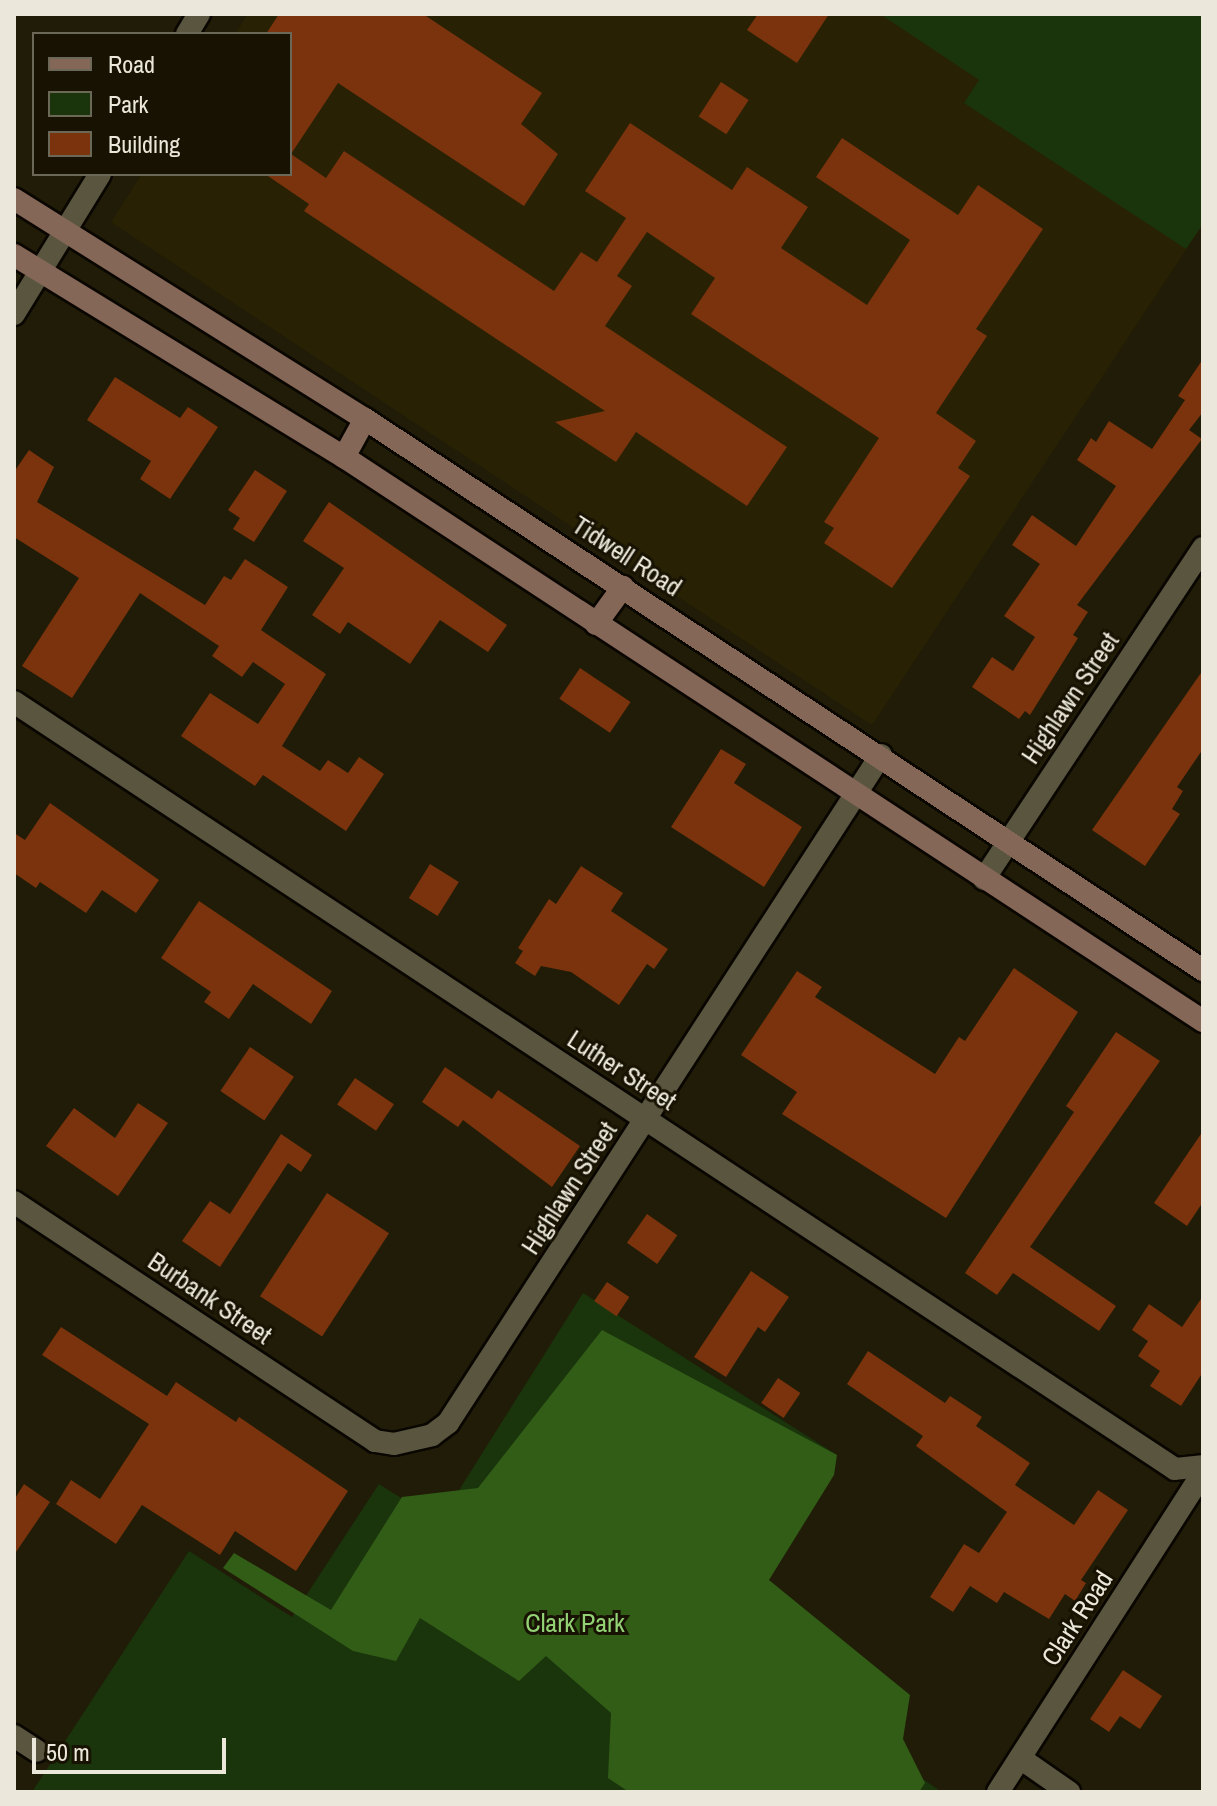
<!DOCTYPE html>
<html>
<head>
<meta charset="utf-8">
<style>
  body { margin:0 }
  #map { position:relative; width:1217px; height:1806px; overflow:hidden; background:#201c07; font-family:"Archivo Narrow",sans-serif }
  div>[style] { position:absolute }
  [style*='--x'] { left:calc(var(--x)*1px); top:calc(var(--y)*1px); width:calc(var(--w)*1px); rotate:calc(var(--a)*1deg) }
  .built>* { inset:0; background:#282104 }
  .green>* { inset:0; background:#1a340b }
  .forest>* { inset:0; background:#315d17 }
  .building>* { inset:0; background:#7a330c; transform-origin:0 0 }
  .roads { filter:drop-shadow(2px 0 #0a0600) drop-shadow(-2px 0 #0a0600) drop-shadow(0 2px #0a0600) drop-shadow(0 -2px #0a0600) }
  .minor>* { height:22px; margin:-11px; padding:0 11px; transform-origin:11px; border-radius:11px; background:#59553e }
  .tertiary>* { height:22px; margin:-11px; padding:0 11px; transform-origin:11px; border-radius:11px; background:#59553e }
  .secondary>* { height:22px; margin:-11px; padding:0 11px; transform-origin:11px; border-radius:11px; background:#856758 }
  span { translate:-50% -50%; white-space:nowrap; text-align:center; line-height:1.15; -webkit-text-stroke:6px #171201; paint-order:stroke }
  .street-label { font-size:26px; color:#ebe8db }
  .park-label { font-size:26px; color:#93d375 }
  .frame { position:absolute; inset:0; border:16px solid #ebe8db; pointer-events:none }
  .legend { position:absolute; left:32px; top:32px; width:260px; height:144px; box-sizing:border-box; background:#171201; border:2px solid #6c6858; margin:0; padding:10px 14px; list-style:none; font-size:24px; color:#ebe8db }
  .legend li { display:flex; align-items:center; gap:16px; height:40px }
  .legend b { width:40px; border:2px solid #6c6858 }
  .scale { position:absolute; left:32px; top:1738px; width:194px; height:36px; box-sizing:border-box; border:4px solid #ebe8db; border-top:0; padding-left:10px; font-size:24px; line-height:28px; white-space:nowrap; color:#ebe8db; -webkit-text-stroke:6px #171201; paint-order:stroke }
</style>
</head>
<body>
<div id="map">
  <div class="built">
    <div style="clip-path:polygon(248px 14px,1203px 14px,1203px 224px,872px 725px,111px 222px,142px 174px,290px 174px,290px 34px,235px 34px)"></div>
  </div>
  <div class="green">
    <div style="clip-path:polygon(880px 14px,1203px 14px,1203px 224px,1186px 249px,964px 103px,979px 80px)"></div>
    <div style="clip-path:polygon(583px 1293px,837px 1455px,742px 1598px,875px 1747px,942px 1792px,32px 1792px,189px 1551px,292px 1617px,379px 1484px,439px 1522px)"></div>
  </div>
  <div class="forest">
    <div style="clip-path:polygon(602px 1330px,837px 1455px,834px 1475px,769px 1580px,910px 1695px,903px 1739px,925px 1783px,919px 1792px,629px 1792px,608px 1778px,611px 1713px,546px 1656px,519px 1681px,420px 1618px,396px 1661px,353px 1651px,223px 1568px,234px 1553px,331px 1610px,402px 1497px,478px 1488px)"></div>
  </div>
  <div class="building">
    <div style="clip-path:polygon(279px 14px,423px 14px,542px 93px,521px 124px,558px 154px,524px 206px,338px 83px,291px 154px,326px 178px,344px 151px,554px 291px,581px 252px,597px 262px,626px 218px,585px 191px,630px 123px,732px 190px,747px 167px,808px 207px,781px 248px,867px 305px,910px 240px,816px 177px,842px 138px,958px 215px,978px 185px,1043px 229px,976px 329px,987px 336px,936px 413px,976px 441px,958px 468px,970px 476px,892px 588px,824px 543px,834px 528px,824px 522px,879px 438px,691px 314px,715px 278px,647px 232px,617px 276px,632px 286px,605px 326px,787px 447px,747px 506px,636px 432px,616px 462px,555px 422px,605px 411px,304px 211px,309px 204px,265px 174px,290px 174px,290px 34px,266px 34px)"></div>
    <div style="clip-path:polygon(758px 14px,829px 14px,797px 63px,747px 30px)"></div>
    <div style="left:721px;top:82px;width:33px;height:41px;rotate:33deg"></div>
    <div style="clip-path:polygon(1203px 359px,1203px 412px,1189px 430px,1202px 439px,1077px 605px,1088px 612px,1073px 635px,1078px 638px,1030px 715px,1025px 711px,1019px 719px,972px 687px,992px 657px,1013px 671px,1035px 637px,1004px 616px,1040px 564px,1012px 545px,1032px 515px,1076px 546px,1116px 486px,1077px 460px,1091px 438px,1096px 442px,1109px 421px,1152px 449px,1185px 400px,1178px 396px)"></div>
    <div style="clip-path:polygon(115px 377px,180px 418px,188px 407px,218px 427px,170px 499px,140px 479px,151px 461px,87px 420px)"></div>
    <div style="clip-path:polygon(29px 450px,54px 467px,37px 502px,205px 605px,224px 576px,231px 580px,245px 559px,288px 587px,261px 630px,326px 674px,282px 746px,320px 771px,328px 760px,348px 773px,359px 757px,384px 774px,346px 831px,263px 775px,255px 786px,181px 736px,210px 693px,258px 724px,285px 684px,253px 662px,242px 677px,212px 656px,219px 646px,140px 593px,72px 698px,22px 666px,79px 578px,14px 537px,14px 472px)"></div>
    <div style="clip-path:polygon(255px 470px,287px 491px,254px 542px,233px 529px,240px 518px,228px 510px)"></div>
    <div style="clip-path:polygon(329px 502px,507px 625px,488px 652px,440px 620px,410px 664px,348px 622px,340px 634px,312px 615px,344px 568px,303px 541px)"></div>
    <div style="left:580px;top:668px;width:61px;height:37px;rotate:34deg"></div>
    <div style="clip-path:polygon(1203px 670px,1203px 749px,1177px 787px,1183px 791px,1172px 809px,1180px 814px,1145px 866px,1092px 830px)"></div>
    <div style="clip-path:polygon(721px 749px,746px 764px,734px 783px,802px 827px,764px 887px,671px 827px)"></div>
    <div style="clip-path:polygon(50px 803px,159px 880px,136px 913px,102px 890px,86px 913px,40px 882px,36px 888px,14px 873px,14px 833px,25px 840px)"></div>
    <div style="left:430px;top:864px;width:34px;height:40px;rotate:32deg"></div>
    <div style="clip-path:polygon(581px 866px,623px 893px,611px 911px,668px 949px,654px 969px,647px 964px,619px 1005px,571px 972px,541px 966px,535px 976px,515px 963px,523px 951px,518px 948px,549px 899px,556px 904px)"></div>
    <div style="clip-path:polygon(199px 901px,332px 991px,311px 1024px,253px 984px,229px 1019px,204px 1002px,211px 992px,161px 958px)"></div>
    <div style="clip-path:polygon(1014px 968px,1078px 1012px,946px 1218px,782px 1114px,797px 1092px,741px 1055px,797px 971px,822px 987px,815px 997px,935px 1074px,959px 1037px,965px 1041px)"></div>
    <div style="clip-path:polygon(1116px 1032px,1160px 1061px,1030px 1247px,1116px 1306px,1099px 1331px,1013px 1273px,997px 1295px,965px 1273px,1074px 1112px,1066px 1106px)"></div>
    <div style="left:250px;top:1047px;width:53px;height:53px;rotate:34deg"></div>
    <div style="clip-path:polygon(445px 1067px,492px 1099px,498px 1090px,580px 1146px,552px 1187px,463px 1120px,458px 1127px,422px 1102px)"></div>
    <div style="left:355px;top:1078px;width:47px;height:32px;rotate:34deg"></div>
    <div style="clip-path:polygon(138px 1103px,168px 1123px,118px 1196px,46px 1146px,74px 1108px,115px 1138px)"></div>
    <div style="clip-path:polygon(1203px 1131px,1203px 1202px,1187px 1226px,1154px 1203px)"></div>
    <div style="clip-path:polygon(281px 1134px,312px 1155px,301px 1172px,288px 1163px,220px 1267px,182px 1241px,210px 1201px,230px 1214px)"></div>
    <div style="left:327px;top:1193px;width:74px;height:123px;rotate:33deg"></div>
    <div style="left:647px;top:1214px;width:37px;height:35px;rotate:35deg"></div>
    <div style="clip-path:polygon(751px 1271px,789px 1297px,765px 1332px,758px 1327px,726px 1377px,694px 1357px)"></div>
    <div style="left:607px;top:1282px;width:27px;height:23px;rotate:34deg"></div>
    <div style="clip-path:polygon(1203px 1296px,1203px 1372px,1181px 1406px,1150px 1386px,1160px 1371px,1138px 1356px,1148px 1341px,1132px 1330px,1149px 1304px,1182px 1327px)"></div>
    <div style="clip-path:polygon(61px 1327px,167px 1396px,176px 1382px,236px 1422px,239px 1417px,348px 1491px,296px 1571px,235px 1531px,220px 1555px,142px 1505px,116px 1544px,56px 1504px,71px 1480px,100px 1499px,149px 1424px,42px 1355px)"></div>
    <div style="clip-path:polygon(868px 1351px,945px 1403px,950px 1396px,982px 1417px,976px 1426px,1030px 1463px,1015px 1485px,1074px 1525px,1098px 1490px,1128px 1510px,1081px 1580px,1086px 1583px,1075px 1601px,1065px 1594px,1049px 1619px,1004px 1592px,997px 1603px,970px 1586px,953px 1612px,930px 1597px,964px 1544px,979px 1553px,1007px 1512px,916px 1446px,923px 1436px,847px 1384px)"></div>
    <div style="left:778px;top:1378px;width:27px;height:30px;rotate:34deg"></div>
    <div style="clip-path:polygon(24px 1484px,50px 1502px,14px 1555px,14px 1500px)"></div>
    <div style="clip-path:polygon(1123px 1670px,1162px 1696px,1140px 1729px,1120px 1716px,1109px 1732px,1090px 1719px)"></div>
  </div>
  <div class="roads">
    <div class="minor">
      <div style="--x:14;--y:702;--w:1391;--a:33.45"></div>
      <div style="--x:1175;--y:1469;--w:28;--a:-6"></div>
      <div style="--x:984;--y:879;--w:397;--a:-56.5"></div>
      <div style="--x:14;--y:1202;--w:433;--a:33.5"></div>
      <div style="--x:375;--y:1441;--w:19;--a:9"></div>
      <div style="--x:394;--y:1444;--w:39;--a:-13"></div>
      <div style="--x:432;--y:1435;--w:20;--a:-37"></div>
      <div style="--x:448;--y:1423;--w:796;--a:-57.05"></div>
      <div style="--x:14;--y:1736;--w:27;--a:33"></div>
      <div style="--x:1020;--y:1758;--w:60;--a:34.8"></div>
      <div style="--x:998;--y:1792;--w:379;--a:-57.3"></div>
    </div>
    <div class="tertiary">
      <div style="--x:187;--y:34;--w:23;--a:-59"></div>
      <div style="--x:14;--y:314;--w:164;--a:-58.4"></div>
    </div>
    <div class="secondary">
      <div style="--x:14;--y:199;--w:414;--a:32.1"></div>
      <div style="--x:365;--y:419;--w:1003;--a:33.33"></div>
      <div style="--x:14;--y:255;--w:387;--a:31.5"></div>
      <div style="--x:344;--y:457;--w:1028;--a:33.29"></div>
      <div style="--x:344;--y:457;--w:43;--a:-61.1"></div>
      <div style="--x:596;--y:624;--w:46;--a:-53.9"></div>
    </div>
  </div>
  <div class="street-label">
    <span style="left:627px;top:556px;rotate:33deg">Tidwell Road</span>
    <span style="left:1070px;top:698px;rotate:-56deg">Highlawn Street</span>
    <span style="left:622px;top:1070px;rotate:33deg">Luther Street</span>
    <span style="left:569px;top:1188px;rotate:-57deg">Highlawn Street</span>
    <span style="left:210px;top:1298px;rotate:34deg">Burbank Street</span>
    <span style="left:1077px;top:1618px;rotate:-57deg">Clark Road</span>
  </div>
  <div class="park-label">
    <span style="left:575px;top:1623px">Clark Park</span>
  </div>
  <div class="frame"></div>
  <ul class="legend">
  <li><b style="height:10px;background:#856758"></b>Road</li>
  <li><b style="height:22px;background:#1a340b"></b>Park</li>
  <li><b style="height:22px;background:#7a330c"></b>Building</li>
  </ul>
  <div class="scale">50 m</div>
</div>
</body>
</html>
